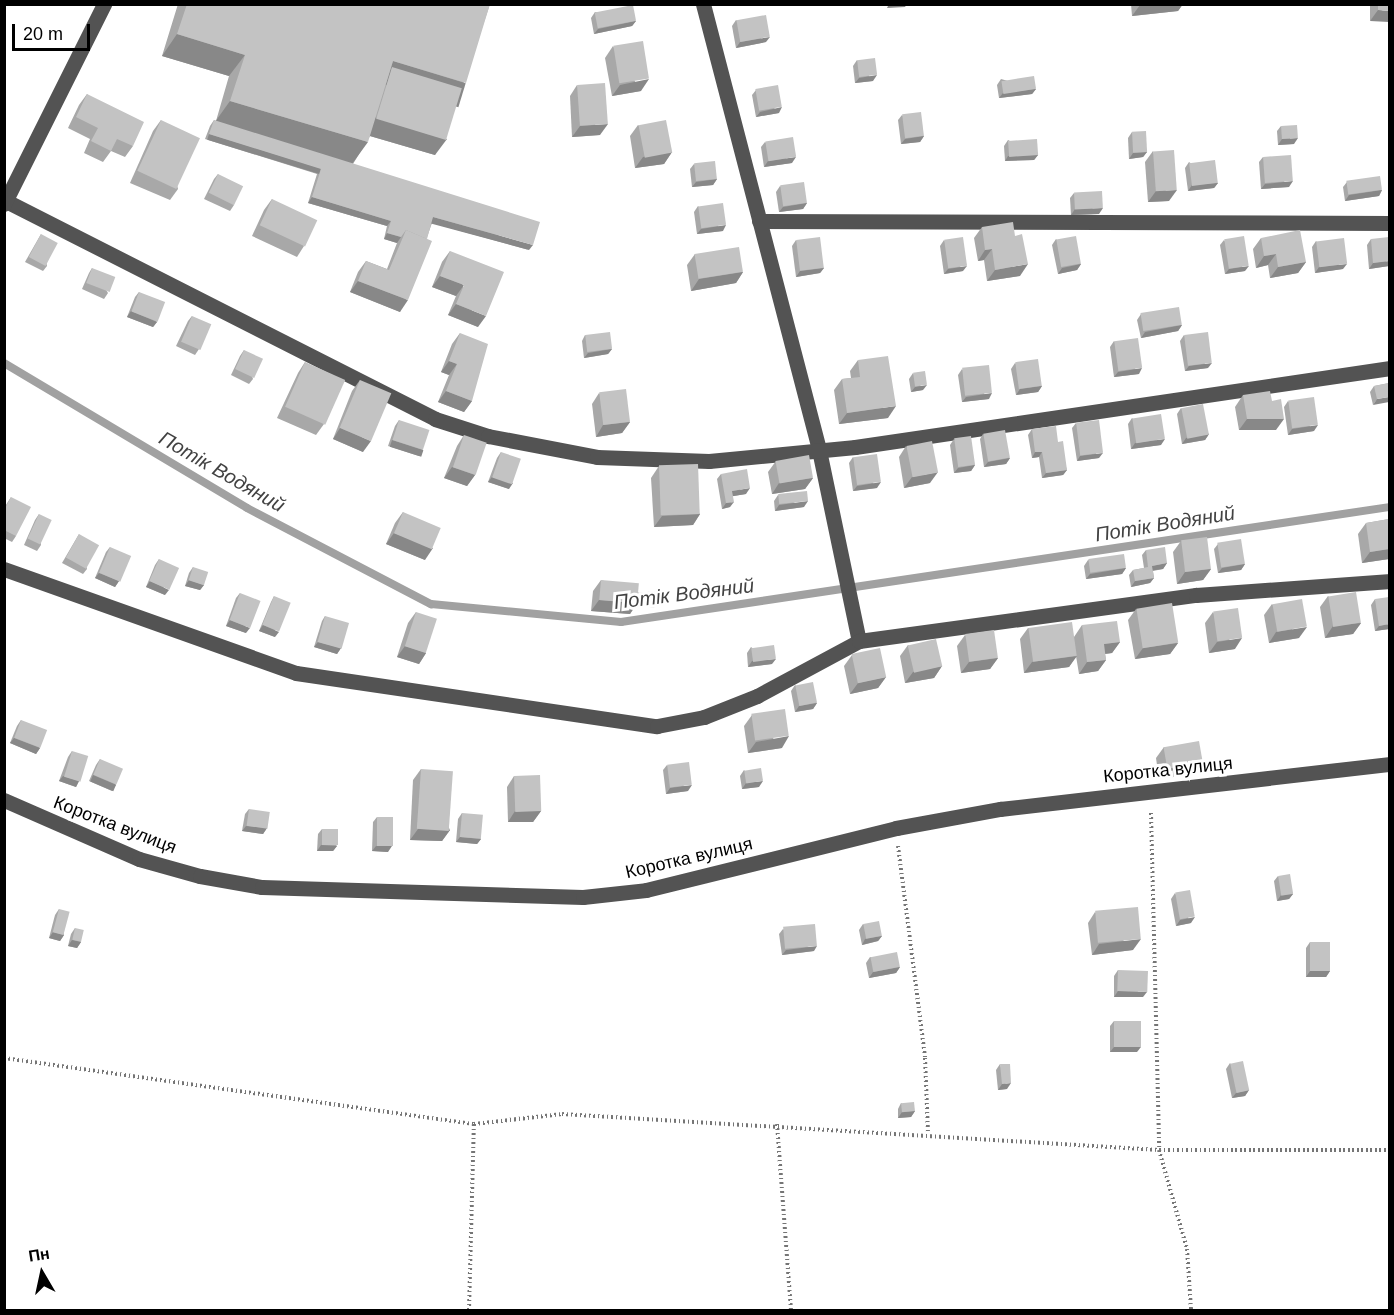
<!DOCTYPE html>
<html>
<head>
<meta charset="utf-8">
<style>
  body { margin:0 }
  #map { position:relative; width:1394px; height:1315px; overflow:hidden; background:#fff; font-family:Arial,sans-serif }
  div>[style] { position:absolute }
  [style*='--x'] { left:calc(var(--x)*1px); top:calc(var(--y)*1px); width:calc(var(--w)*1px); rotate:calc(var(--a)*1deg) }
  .stream>* { height:8px; margin:-4px; padding:0 4px; transform-origin:4px; border-radius:4px; background:#a1a1a1 }
  .path>* { height:4px; margin-top:-2px; transform-origin:0; background:repeating-linear-gradient(90deg,#757575 0 1.5px,transparent 0 4.5px) }
  .minor>* { height:15px; margin:-7.5px; padding:0 7.5px; transform-origin:7.5px; border-radius:7.5px; background:#535353 }
  .wall>* { inset:0; background:#a8a8a8 }
  .shaded-wall>* { inset:0; background:#888; transform-origin:0 0 }
  .building>* { inset:0; background:#c3c3c3; transform-origin:0 0 }
  span { translate:-50% -50%; white-space:nowrap; text-align:center; line-height:1.15; -webkit-text-stroke:6px #fff; paint-order:stroke }
  .street-label { font-size:18px; color:#000 }
  .water-label { font-size:20px; color:#424242; font-style:italic }
  .frame { position:absolute; inset:0; border:6px solid #000; pointer-events:none }
  .north { position:absolute; left:12px; top:1243px; width:60px; height:60px; -webkit-text-stroke:4px #fff; paint-order:stroke; rotate:351deg; font-size:16px; font-weight:700; line-height:24px; text-align:center; color:#000 }
  .north::after { content:''; display:block; margin:auto; width:21px; height:27px; background:#000; clip-path:polygon(50% 0,100% 100%,50% 72%,0 100%) }
  .scale { position:absolute; left:12px; top:24px; width:78px; height:27px; box-sizing:border-box; border:3px solid #000; border-top:0; padding-left:8px; font-size:18px; line-height:21px; white-space:nowrap; color:#000; -webkit-text-stroke:4px #fff; paint-order:stroke }
</style>
</head>
<body>
<div id="map">
  <div class="stream">
    <div style="--x:4;--y:363;--w:283;--a:30.8"></div>
    <div style="--x:247;--y:508;--w:208;--a:27.6"></div>
    <div style="--x:431;--y:604;--w:191;--a:5.4"></div>
    <div style="--x:621;--y:622;--w:778;--a:-8.51"></div>
  </div>
  <div class="path">
    <div style="--x:1151;--y:813;--w:337;--a:88.6"></div>
    <div style="--x:1159;--y:1150;--w:103;--a:74.2"></div>
    <div style="--x:1187;--y:1249;--w:61;--a:86.2"></div>
    <div style="--x:898;--y:846;--w:214;--a:82.7"></div>
    <div style="--x:925;--y:1058;--w:76;--a:87.7"></div>
    <div style="--x:4;--y:1058;--w:475;--a:8"></div>
    <div style="--x:474;--y:1124;--w:89;--a:-6.5"></div>
    <div style="--x:562;--y:1114;--w:598;--a:3.45"></div>
    <div style="--x:1159;--y:1150;--w:231;--a:0"></div>
    <div style="--x:777;--y:1124;--w:187;--a:85.7"></div>
    <div style="--x:469;--y:1310;--w:186;--a:-88.5"></div>
  </div>
  <div class="minor">
    <div style="--x:703;--y:4;--w:461;--a:75.4"></div>
    <div style="--x:819;--y:450;--w:195;--a:78.2"></div>
    <div style="--x:6;--y:201;--w:481;--a:26.9"></div>
    <div style="--x:435;--y:419;--w:56;--a:17.8"></div>
    <div style="--x:488;--y:436;--w:111;--a:10.9"></div>
    <div style="--x:597;--y:457;--w:112;--a:2"></div>
    <div style="--x:709;--y:461;--w:147;--a:-5.5"></div>
    <div style="--x:855;--y:447;--w:541;--a:-8.4"></div>
    <div style="--x:4;--y:204;--w:224;--a:-63.4"></div>
    <div style="--x:759;--y:221;--w:631;--a:0.18"></div>
    <div style="--x:4;--y:569;--w:310;--a:19.6"></div>
    <div style="--x:296;--y:673;--w:365;--a:8.4"></div>
    <div style="--x:657;--y:726;--w:48;--a:-10.8"></div>
    <div style="--x:704;--y:717;--w:57;--a:-21.6"></div>
    <div style="--x:757;--y:696;--w:116;--a:-28.3"></div>
    <div style="--x:859;--y:641;--w:340;--a:-7.8"></div>
    <div style="--x:1196;--y:595;--w:195;--a:-4.1"></div>
    <div style="--x:4;--y:800;--w:147;--a:23.6"></div>
    <div style="--x:139;--y:859;--w:63;--a:15.6"></div>
    <div style="--x:200;--y:876;--w:63;--a:10.1"></div>
    <div style="--x:262;--y:887;--w:321;--a:1.8"></div>
    <div style="--x:583;--y:897;--w:63;--a:-6.3"></div>
    <div style="--x:646;--y:890;--w:258;--a:-13.9"></div>
    <div style="--x:896;--y:828;--w:106;--a:-10.4"></div>
    <div style="--x:1000;--y:809;--w:393;--a:-6.6"></div>
  </div>
  <div class="wall">
    <div style="clip-path:polygon(178px 4px,490px 4px,462px 88px,435px 155px,370px 136px,353px 164px,529px 250px,432px 223px,400px 312px,350px 292px,358px 272px,366px 261px,387px 269px,397px 243px,384px 239px,387px 226px,308px 203px,317px 174px,205px 139px,210px 126px,214px 120px,216px 121px,229px 76px,162px 56px)"></div>
    <div style="clip-path:polygon(1131px 4px,1183px 4px,1178px 11px,1132px 16px)"></div>
    <div style="clip-path:polygon(1370px 4px,1389px 4px,1370px 21px)"></div>
    <div style="clip-path:polygon(595px 12px,636px 21px,632px 26px,594px 34px,591px 18px)"></div>
    <div style="clip-path:polygon(736px 20px,766px 42px,736px 48px,732px 26px)"></div>
    <div style="clip-path:polygon(613px 46px,641px 91px,612px 96px,605px 58px)"></div>
    <div style="clip-path:polygon(857px 60px,873px 81px,855px 83px,853px 66px)"></div>
    <div style="clip-path:polygon(1001px 79px,1036px 89px,1032px 94px,999px 98px,997px 85px)"></div>
    <div style="clip-path:polygon(577px 85px,600px 135px,572px 137px,570px 96px)"></div>
    <div style="clip-path:polygon(756px 90px,779px 113px,756px 117px,752px 95px)"></div>
    <div style="clip-path:polygon(87px 94px,133px 146px,125px 157px,111px 151px,103px 162px,84px 153px,90px 139px,68px 128px,79px 105px)"></div>
    <div style="clip-path:polygon(902px 115px,924px 136px,920px 142px,901px 144px,898px 120px)"></div>
    <div style="clip-path:polygon(161px 120px,178px 189px,170px 200px,130px 183px,153px 131px)"></div>
    <div style="clip-path:polygon(638px 125px,672px 152px,664px 164px,635px 168px,630px 136px)"></div>
    <div style="clip-path:polygon(1281px 126px,1294px 144px,1278px 145px,1277px 131px)"></div>
    <div style="clip-path:polygon(1132px 132px,1147px 152px,1143px 157px,1129px 159px,1128px 138px)"></div>
    <div style="clip-path:polygon(1008px 140px,1038px 155px,1034px 160px,1005px 161px,1004px 146px)"></div>
    <div style="clip-path:polygon(765px 142px,792px 163px,764px 167px,761px 147px)"></div>
    <div style="clip-path:polygon(1153px 151px,1169px 201px,1148px 202px,1145px 162px)"></div>
    <div style="clip-path:polygon(1263px 157px,1289px 187px,1261px 189px,1259px 162px)"></div>
    <div style="clip-path:polygon(1189px 162px,1218px 183px,1214px 188px,1188px 191px,1185px 168px)"></div>
    <div style="clip-path:polygon(694px 164px,717px 179px,713px 185px,692px 187px,690px 169px)"></div>
    <div style="clip-path:polygon(218px 174px,234px 205px,230px 211px,204px 199px,214px 179px)"></div>
    <div style="clip-path:polygon(1347px 182px,1382px 190px,1379px 196px,1345px 201px,1343px 187px)"></div>
    <div style="clip-path:polygon(780px 186px,807px 203px,803px 209px,779px 212px,776px 192px)"></div>
    <div style="clip-path:polygon(1074px 193px,1099px 214px,1071px 215px,1070px 198px)"></div>
    <div style="clip-path:polygon(272px 199px,304px 246px,297px 257px,252px 236px,264px 210px)"></div>
    <div style="clip-path:polygon(698px 206px,723px 231px,697px 234px,694px 212px)"></div>
    <div style="clip-path:polygon(982px 227px,1020px 276px,987px 281px,984px 260px,978px 261px,974px 238px)"></div>
    <div style="clip-path:polygon(41px 234px,47px 266px,43px 271px,25px 262px)"></div>
    <div style="clip-path:polygon(1261px 238px,1306px 262px,1298px 273px,1270px 278px,1268px 265px,1256px 268px,1253px 249px)"></div>
    <div style="clip-path:polygon(1056px 239px,1081px 264px,1077px 270px,1058px 274px,1052px 245px)"></div>
    <div style="clip-path:polygon(1371px 239px,1389px 266px,1369px 269px,1367px 245px)"></div>
    <div style="clip-path:polygon(796px 240px,824px 268px,820px 273px,796px 277px,792px 246px)"></div>
    <div style="clip-path:polygon(944px 240px,963px 271px,944px 274px,940px 246px)"></div>
    <div style="clip-path:polygon(1224px 240px,1245px 271px,1225px 274px,1220px 245px)"></div>
    <div style="clip-path:polygon(1316px 241px,1343px 269px,1315px 273px,1312px 247px)"></div>
    <div style="clip-path:polygon(450px 251px,478px 327px,448px 315px,456px 296px,432px 287px,442px 262px)"></div>
    <div style="clip-path:polygon(695px 254px,743px 272px,736px 283px,691px 291px,687px 265px)"></div>
    <div style="clip-path:polygon(92px 268px,108px 293px,104px 299px,82px 289px,89px 273px)"></div>
    <div style="clip-path:polygon(139px 292px,157px 322px,153px 327px,127px 317px,135px 297px)"></div>
    <div style="clip-path:polygon(1141px 314px,1182px 325px,1178px 331px,1141px 338px,1137px 320px)"></div>
    <div style="clip-path:polygon(192px 316px,199px 349px,195px 355px,176px 346px,188px 321px)"></div>
    <div style="clip-path:polygon(460px 333px,472px 401px,464px 412px,438px 402px,449px 375px,441px 372px,452px 344px)"></div>
    <div style="clip-path:polygon(585px 335px,612px 349px,608px 354px,584px 358px,582px 341px)"></div>
    <div style="clip-path:polygon(1184px 335px,1208px 368px,1185px 371px,1180px 341px)"></div>
    <div style="clip-path:polygon(1114px 341px,1139px 374px,1114px 377px,1110px 347px)"></div>
    <div style="clip-path:polygon(244px 350px,253px 379px,249px 384px,231px 375px,240px 356px)"></div>
    <div style="clip-path:polygon(858px 360px,888px 418px,839px 424px,834px 390px,842px 379px,851px 378px,850px 371px)"></div>
    <div style="clip-path:polygon(305px 362px,324px 424px,316px 435px,277px 418px,298px 373px)"></div>
    <div style="clip-path:polygon(1015px 363px,1042px 386px,1038px 392px,1016px 395px,1011px 369px)"></div>
    <div style="clip-path:polygon(962px 369px,989px 399px,962px 402px,958px 375px)"></div>
    <div style="clip-path:polygon(913px 373px,923px 390px,911px 392px,909px 379px)"></div>
    <div style="clip-path:polygon(360px 380px,363px 452px,333px 439px,352px 391px)"></div>
    <div style="clip-path:polygon(1389px 383px,1373px 405px,1370px 392px,1374px 386px)"></div>
    <div style="clip-path:polygon(599px 393px,630px 422px,622px 433px,596px 437px,592px 404px)"></div>
    <div style="clip-path:polygon(1243px 395px,1272px 401px,1276px 430px,1239px 430px,1235px 407px)"></div>
    <div style="clip-path:polygon(1288px 401px,1314px 431px,1288px 435px,1284px 407px)"></div>
    <div style="clip-path:polygon(1181px 408px,1209px 434px,1205px 440px,1182px 444px,1177px 414px)"></div>
    <div style="clip-path:polygon(1132px 418px,1161px 445px,1131px 449px,1128px 424px)"></div>
    <div style="clip-path:polygon(399px 420px,423px 450px,419px 456px,388px 446px,395px 426px)"></div>
    <div style="clip-path:polygon(1076px 423px,1099px 458px,1077px 461px,1072px 428px)"></div>
    <div style="clip-path:polygon(1032px 429px,1058px 442px,1067px 470px,1063px 475px,1042px 478px,1039px 457px,1032px 458px,1028px 435px)"></div>
    <div style="clip-path:polygon(983px 434px,1010px 458px,1006px 464px,984px 467px,980px 439px)"></div>
    <div style="clip-path:polygon(464px 435px,475px 475px,467px 486px,444px 478px,457px 446px)"></div>
    <div style="clip-path:polygon(954px 439px,975px 465px,971px 471px,954px 473px,950px 445px)"></div>
    <div style="clip-path:polygon(906px 446px,930px 483px,904px 488px,899px 457px)"></div>
    <div style="clip-path:polygon(501px 452px,509px 489px,488px 482px,497px 458px)"></div>
    <div style="clip-path:polygon(853px 457px,877px 488px,853px 491px,849px 463px)"></div>
    <div style="clip-path:polygon(776px 461px,813px 478px,805px 489px,772px 494px,768px 472px)"></div>
    <div style="clip-path:polygon(659px 466px,700px 514px,693px 525px,654px 527px,651px 478px)"></div>
    <div style="clip-path:polygon(721px 474px,746px 494px,733px 496px,730px 507px,722px 509px,717px 479px)"></div>
    <div style="clip-path:polygon(778px 495px,804px 507px,775px 511px,774px 501px)"></div>
    <div style="clip-path:polygon(11px 497px,16px 536px,12px 542px,4px 538px,4px 508px)"></div>
    <div style="clip-path:polygon(403px 512px,425px 560px,386px 544px,395px 523px)"></div>
    <div style="clip-path:polygon(39px 514px,41px 545px,37px 551px,24px 545px,35px 520px)"></div>
    <div style="clip-path:polygon(1389px 519px,1389px 559px,1362px 563px,1358px 534px,1366px 523px)"></div>
    <div style="clip-path:polygon(79px 534px,87px 569px,83px 574px,62px 563px)"></div>
    <div style="clip-path:polygon(1181px 541px,1211px 569px,1203px 580px,1177px 584px,1173px 552px)"></div>
    <div style="clip-path:polygon(1218px 544px,1245px 564px,1241px 570px,1218px 573px,1214px 549px)"></div>
    <div style="clip-path:polygon(110px 547px,119px 581px,115px 587px,95px 578px,106px 552px)"></div>
    <div style="clip-path:polygon(1146px 550px,1167px 563px,1163px 569px,1153px 571px,1154px 578px,1150px 583px,1131px 587px,1129px 575px,1133px 570px,1144px 568px,1142px 555px)"></div>
    <div style="clip-path:polygon(159px 559px,165px 595px,146px 587px,155px 565px)"></div>
    <div style="clip-path:polygon(1088px 560px,1126px 568px,1122px 574px,1086px 579px,1084px 566px)"></div>
    <div style="clip-path:polygon(193px 567px,204px 585px,200px 590px,185px 586px,189px 573px)"></div>
    <div style="clip-path:polygon(601px 580px,638px 592px,656px 607px,634px 608px,630px 614px,591px 611px,593px 591px)"></div>
    <div style="clip-path:polygon(240px 593px,246px 633px,226px 626px,236px 598px)"></div>
    <div style="clip-path:polygon(274px 596px,275px 637px,259px 631px,271px 602px)"></div>
    <div style="clip-path:polygon(1328px 596px,1361px 623px,1353px 634px,1325px 638px,1320px 607px)"></div>
    <div style="clip-path:polygon(1375px 599px,1389px 629px,1375px 631px,1371px 605px)"></div>
    <div style="clip-path:polygon(1272px 604px,1299px 638px,1269px 643px,1264px 615px)"></div>
    <div style="clip-path:polygon(1136px 609px,1178px 643px,1170px 654px,1135px 659px,1128px 620px)"></div>
    <div style="clip-path:polygon(416px 612px,426px 653px,419px 664px,397px 657px,408px 623px)"></div>
    <div style="clip-path:polygon(1213px 612px,1235px 649px,1209px 653px,1205px 623px)"></div>
    <div style="clip-path:polygon(325px 616px,341px 648px,337px 654px,314px 647px,322px 621px)"></div>
    <div style="clip-path:polygon(1082px 625px,1120px 642px,1112px 653px,1105px 654px,1106px 660px,1098px 671px,1079px 674px,1076px 656px,1069px 667px,1024px 673px,1020px 639px,1028px 628px,1074px 637px)"></div>
    <div style="clip-path:polygon(965px 635px,998px 658px,990px 669px,961px 673px,957px 646px)"></div>
    <div style="clip-path:polygon(908px 645px,942px 666px,934px 678px,905px 683px,900px 656px)"></div>
    <div style="clip-path:polygon(751px 647px,772px 664px,748px 667px,747px 653px)"></div>
    <div style="clip-path:polygon(852px 655px,886px 677px,878px 688px,850px 694px,844px 666px)"></div>
    <div style="clip-path:polygon(795px 685px,817px 703px,813px 709px,795px 712px,791px 691px)"></div>
    <div style="clip-path:polygon(752px 715px,782px 748px,748px 753px,744px 726px)"></div>
    <div style="clip-path:polygon(21px 720px,40px 748px,36px 754px,10px 743px,17px 726px)"></div>
    <div style="clip-path:polygon(1164px 747px,1203px 763px,1195px 774px,1159px 779px,1156px 758px)"></div>
    <div style="clip-path:polygon(72px 751px,79px 781px,76px 787px,59px 781px,68px 757px)"></div>
    <div style="clip-path:polygon(100px 759px,116px 785px,112px 791px,89px 781px,96px 765px)"></div>
    <div style="clip-path:polygon(667px 765px,688px 791px,666px 794px,663px 770px)"></div>
    <div style="clip-path:polygon(421px 769px,450px 830px,442px 841px,410px 840px,413px 780px)"></div>
    <div style="clip-path:polygon(744px 770px,759px 787px,742px 789px,740px 776px)"></div>
    <div style="clip-path:polygon(514px 776px,541px 811px,533px 822px,508px 822px,507px 787px)"></div>
    <div style="clip-path:polygon(249px 809px,267px 828px,263px 834px,242px 831px,245px 814px)"></div>
    <div style="clip-path:polygon(462px 813px,481px 839px,477px 844px,456px 842px,458px 819px)"></div>
    <div style="clip-path:polygon(377px 817px,388px 852px,372px 851px,373px 822px)"></div>
    <div style="clip-path:polygon(322px 829px,337px 846px,333px 851px,317px 851px,318px 834px)"></div>
    <div style="clip-path:polygon(1278px 876px,1293px 894px,1289px 899px,1277px 901px,1274px 881px)"></div>
    <div style="clip-path:polygon(1175px 893px,1191px 923px,1176px 926px,1171px 899px)"></div>
    <div style="clip-path:polygon(59px 909px,64px 935px,60px 941px,49px 938px,55px 915px)"></div>
    <div style="clip-path:polygon(1095px 912px,1133px 950px,1092px 955px,1088px 923px)"></div>
    <div style="clip-path:polygon(863px 924px,882px 936px,878px 941px,862px 945px,859px 930px)"></div>
    <div style="clip-path:polygon(75px 928px,81px 942px,77px 948px,68px 946px,71px 934px)"></div>
    <div style="clip-path:polygon(783px 929px,814px 951px,782px 955px,779px 934px)"></div>
    <div style="clip-path:polygon(1310px 942px,1330px 971px,1326px 977px,1306px 977px,1306px 948px)"></div>
    <div style="clip-path:polygon(870px 957px,900px 967px,896px 973px,869px 978px,866px 963px)"></div>
    <div style="clip-path:polygon(1118px 970px,1143px 997px,1114px 997px,1114px 976px)"></div>
    <div style="clip-path:polygon(1114px 1021px,1137px 1052px,1110px 1052px,1110px 1026px)"></div>
    <div style="clip-path:polygon(1230px 1063px,1249px 1090px,1245px 1096px,1232px 1098px,1226px 1069px)"></div>
    <div style="clip-path:polygon(1000px 1064px,1007px 1089px,998px 1090px,996px 1070px)"></div>
    <div style="clip-path:polygon(901px 1103px,915px 1111px,911px 1117px,898px 1118px,898px 1109px)"></div>
  </div>
  <div class="shaded-wall">
    <div style="clip-path:polygon(889px 4px,907px 4px,905px 7px,887px 8px)"></div>
    <div style="clip-path:polygon(1183px 4px,1178px 11px,1132px 16px,1140px 5px)"></div>
    <div style="clip-path:polygon(1378px 10px,1389px 11px,1389px 22px,1370px 21px)"></div>
    <div style="clip-path:polygon(636px 21px,632px 26px,594px 34px,598px 29px)"></div>
    <div style="clip-path:polygon(177px 34px,245px 55px,229px 76px,162px 56px)"></div>
    <div style="clip-path:polygon(770px 37px,766px 42px,736px 48px,740px 42px)"></div>
    <div style="left:393px;top:61px;width:76px;height:25px;rotate:17deg"></div>
    <div style="clip-path:polygon(877px 75px,873px 81px,855px 83px,859px 78px)"></div>
    <div style="clip-path:polygon(649px 79px,641px 91px,612px 96px,620px 85px)"></div>
    <div style="clip-path:polygon(1036px 89px,1032px 94px,999px 98px,1003px 93px)"></div>
    <div style="clip-path:polygon(230px 101px,368px 142px,352px 164px,215px 122px)"></div>
    <div style="clip-path:polygon(782px 107px,779px 113px,756px 117px,760px 112px)"></div>
    <div style="clip-path:polygon(374px 117px,447px 139px,435px 155px,363px 134px)"></div>
    <div style="clip-path:polygon(608px 124px,600px 135px,572px 137px,580px 126px)"></div>
    <div style="left:209px;top:134px;width:117px;height:6px;rotate:17deg"></div>
    <div style="clip-path:polygon(924px 136px,920px 142px,901px 144px,905px 139px)"></div>
    <div style="clip-path:polygon(1298px 138px,1294px 144px,1278px 145px,1282px 139px)"></div>
    <div style="clip-path:polygon(672px 152px,664px 164px,635px 168px,643px 157px)"></div>
    <div style="clip-path:polygon(1147px 152px,1143px 157px,1129px 159px,1133px 153px)"></div>
    <div style="clip-path:polygon(1038px 155px,1034px 160px,1005px 161px,1008px 156px)"></div>
    <div style="clip-path:polygon(796px 157px,792px 163px,764px 167px,768px 161px)"></div>
    <div style="clip-path:polygon(717px 179px,713px 185px,692px 187px,696px 182px)"></div>
    <div style="clip-path:polygon(1293px 181px,1289px 187px,1261px 189px,1265px 184px)"></div>
    <div style="clip-path:polygon(1218px 183px,1214px 188px,1188px 191px,1192px 185px)"></div>
    <div style="clip-path:polygon(1177px 190px,1169px 201px,1148px 202px,1156px 191px)"></div>
    <div style="clip-path:polygon(1382px 190px,1379px 196px,1345px 201px,1349px 195px)"></div>
    <div style="clip-path:polygon(312px 197px,391px 221px,387px 226px,308px 203px)"></div>
    <div style="clip-path:polygon(807px 203px,803px 209px,779px 212px,783px 207px)"></div>
    <div style="clip-path:polygon(1103px 208px,1099px 214px,1071px 215px,1075px 209px)"></div>
    <div style="clip-path:polygon(433px 217px,533px 245px,529px 250px,429px 223px)"></div>
    <div style="clip-path:polygon(726px 225px,723px 231px,697px 234px,701px 229px)"></div>
    <div style="clip-path:polygon(387px 233px,401px 237px,397px 243px,384px 239px)"></div>
    <div style="clip-path:polygon(992px 249px,984px 260px,978px 261px,985px 250px)"></div>
    <div style="clip-path:polygon(1276px 254px,1268px 265px,1256px 268px,1264px 256px)"></div>
    <div style="clip-path:polygon(1389px 261px,1389px 266px,1369px 269px,1373px 263px)"></div>
    <div style="clip-path:polygon(1306px 262px,1298px 273px,1270px 278px,1278px 267px)"></div>
    <div style="clip-path:polygon(1028px 264px,1020px 276px,987px 281px,995px 270px)"></div>
    <div style="clip-path:polygon(1081px 264px,1077px 270px,1058px 274px,1062px 268px)"></div>
    <div style="clip-path:polygon(1347px 264px,1343px 269px,1315px 273px,1319px 267px)"></div>
    <div style="clip-path:polygon(967px 266px,963px 271px,944px 274px,948px 269px)"></div>
    <div style="clip-path:polygon(1249px 266px,1245px 271px,1225px 274px,1229px 269px)"></div>
    <div style="clip-path:polygon(824px 268px,820px 273px,796px 277px,800px 271px)"></div>
    <div style="clip-path:polygon(743px 272px,736px 283px,691px 291px,699px 279px)"></div>
    <div style="clip-path:polygon(440px 276px,464px 285px,456px 296px,432px 287px)"></div>
    <div style="clip-path:polygon(358px 281px,408px 300px,400px 312px,350px 292px)"></div>
    <div style="clip-path:polygon(456px 304px,486px 316px,478px 327px,448px 315px)"></div>
    <div style="clip-path:polygon(131px 311px,157px 322px,153px 327px,127px 317px)"></div>
    <div style="clip-path:polygon(1182px 325px,1178px 331px,1141px 338px,1145px 332px)"></div>
    <div style="clip-path:polygon(612px 349px,608px 354px,584px 358px,588px 353px)"></div>
    <div style="clip-path:polygon(449px 361px,457px 364px,449px 375px,441px 372px)"></div>
    <div style="clip-path:polygon(1212px 363px,1208px 368px,1185px 371px,1189px 366px)"></div>
    <div style="clip-path:polygon(1142px 368px,1139px 374px,1114px 377px,1118px 372px)"></div>
    <div style="clip-path:polygon(927px 385px,923px 390px,911px 392px,915px 387px)"></div>
    <div style="clip-path:polygon(1042px 386px,1038px 392px,1016px 395px,1020px 389px)"></div>
    <div style="clip-path:polygon(446px 391px,472px 401px,464px 412px,438px 402px)"></div>
    <div style="clip-path:polygon(992px 393px,989px 399px,962px 402px,966px 397px)"></div>
    <div style="clip-path:polygon(1389px 397px,1389px 402px,1373px 405px,1377px 399px)"></div>
    <div style="clip-path:polygon(896px 406px,888px 418px,839px 424px,847px 413px)"></div>
    <div style="clip-path:polygon(1247px 419px,1284px 419px,1276px 430px,1239px 430px)"></div>
    <div style="clip-path:polygon(630px 422px,622px 433px,596px 437px,603px 425px)"></div>
    <div style="clip-path:polygon(1318px 425px,1314px 431px,1288px 435px,1292px 429px)"></div>
    <div style="clip-path:polygon(340px 428px,371px 441px,363px 452px,333px 439px)"></div>
    <div style="clip-path:polygon(1209px 434px,1205px 440px,1182px 444px,1186px 438px)"></div>
    <div style="clip-path:polygon(1165px 439px,1161px 445px,1131px 449px,1135px 443px)"></div>
    <div style="left:392px;top:440px;width:33px;height:7px;rotate:18deg"></div>
    <div style="clip-path:polygon(1035px 452px,1042px 452px,1039px 457px,1032px 458px)"></div>
    <div style="clip-path:polygon(1103px 453px,1099px 458px,1077px 461px,1080px 456px)"></div>
    <div style="clip-path:polygon(1010px 458px,1006px 464px,984px 467px,988px 462px)"></div>
    <div style="clip-path:polygon(975px 465px,971px 471px,954px 473px,958px 468px)"></div>
    <div style="clip-path:polygon(452px 467px,475px 475px,467px 486px,444px 478px)"></div>
    <div style="clip-path:polygon(1067px 470px,1063px 475px,1042px 478px,1046px 473px)"></div>
    <div style="clip-path:polygon(938px 472px,930px 483px,904px 488px,912px 477px)"></div>
    <div style="clip-path:polygon(492px 477px,513px 483px,509px 489px,488px 482px)"></div>
    <div style="clip-path:polygon(813px 478px,805px 489px,772px 494px,779px 483px)"></div>
    <div style="clip-path:polygon(881px 482px,877px 488px,853px 491px,857px 486px)"></div>
    <div style="clip-path:polygon(750px 488px,746px 494px,728px 497px,732px 491px)"></div>
    <div style="clip-path:polygon(808px 501px,804px 507px,775px 511px,779px 505px)"></div>
    <div style="clip-path:polygon(734px 502px,730px 507px,722px 509px,726px 503px)"></div>
    <div style="clip-path:polygon(700px 514px,693px 525px,654px 527px,662px 516px)"></div>
    <div style="clip-path:polygon(394px 533px,433px 548px,425px 560px,386px 544px)"></div>
    <div style="clip-path:polygon(1389px 549px,1389px 559px,1362px 563px,1370px 552px)"></div>
    <div style="clip-path:polygon(1167px 563px,1163px 569px,1148px 571px,1152px 566px)"></div>
    <div style="clip-path:polygon(1245px 564px,1241px 570px,1218px 573px,1222px 568px)"></div>
    <div style="clip-path:polygon(1126px 568px,1122px 574px,1086px 579px,1090px 574px)"></div>
    <div style="clip-path:polygon(1211px 569px,1203px 580px,1177px 584px,1185px 572px)"></div>
    <div style="clip-path:polygon(99px 573px,119px 581px,115px 587px,95px 578px)"></div>
    <div style="clip-path:polygon(1154px 578px,1150px 583px,1131px 587px,1135px 581px)"></div>
    <div style="clip-path:polygon(189px 580px,204px 585px,200px 590px,185px 586px)"></div>
    <div style="clip-path:polygon(150px 581px,169px 590px,165px 595px,146px 587px)"></div>
    <div style="clip-path:polygon(599px 600px,637px 603px,630px 614px,591px 611px)"></div>
    <div style="clip-path:polygon(660px 602px,656px 607px,634px 608px,638px 603px)"></div>
    <div style="clip-path:polygon(230px 620px,250px 628px,246px 633px,226px 626px)"></div>
    <div style="clip-path:polygon(1361px 623px,1353px 634px,1325px 638px,1333px 626px)"></div>
    <div style="clip-path:polygon(1389px 624px,1389px 629px,1375px 631px,1379px 626px)"></div>
    <div style="clip-path:polygon(263px 625px,279px 632px,275px 637px,259px 631px)"></div>
    <div style="clip-path:polygon(1307px 627px,1299px 638px,1269px 643px,1276px 632px)"></div>
    <div style="clip-path:polygon(1242px 638px,1235px 649px,1209px 653px,1217px 642px)"></div>
    <div style="clip-path:polygon(318px 642px,341px 648px,337px 654px,314px 647px)"></div>
    <div style="clip-path:polygon(1120px 642px,1112px 653px,1096px 655px,1104px 644px)"></div>
    <div style="clip-path:polygon(1178px 643px,1170px 654px,1135px 659px,1143px 648px)"></div>
    <div style="clip-path:polygon(405px 646px,426px 653px,419px 664px,397px 657px)"></div>
    <div style="clip-path:polygon(1077px 656px,1069px 667px,1024px 673px,1032px 662px)"></div>
    <div style="clip-path:polygon(998px 658px,990px 669px,961px 673px,969px 662px)"></div>
    <div style="clip-path:polygon(776px 659px,772px 664px,748px 667px,752px 661px)"></div>
    <div style="clip-path:polygon(1106px 660px,1098px 671px,1079px 674px,1087px 662px)"></div>
    <div style="clip-path:polygon(942px 666px,934px 678px,905px 683px,913px 672px)"></div>
    <div style="clip-path:polygon(886px 677px,878px 688px,850px 694px,858px 683px)"></div>
    <div style="clip-path:polygon(817px 703px,813px 709px,795px 712px,799px 706px)"></div>
    <div style="clip-path:polygon(789px 736px,782px 748px,748px 753px,756px 742px)"></div>
    <div style="clip-path:polygon(14px 738px,40px 748px,36px 754px,10px 743px)"></div>
    <div style="clip-path:polygon(1203px 763px,1195px 774px,1159px 779px,1167px 768px)"></div>
    <div style="left:93px;top:775px;width:25px;height:7px;rotate:23deg"></div>
    <div style="clip-path:polygon(63px 776px,79px 781px,76px 787px,59px 781px)"></div>
    <div style="clip-path:polygon(763px 781px,759px 787px,742px 789px,746px 783px)"></div>
    <div style="clip-path:polygon(692px 785px,688px 791px,666px 794px,670px 788px)"></div>
    <div style="clip-path:polygon(515px 811px,541px 811px,533px 822px,508px 822px)"></div>
    <div style="clip-path:polygon(246px 826px,267px 828px,263px 834px,242px 831px)"></div>
    <div style="clip-path:polygon(418px 829px,450px 830px,442px 841px,410px 840px)"></div>
    <div style="clip-path:polygon(460px 837px,481px 839px,477px 844px,456px 842px)"></div>
    <div style="clip-path:polygon(321px 845px,337px 846px,333px 851px,317px 851px)"></div>
    <div style="clip-path:polygon(376px 846px,392px 846px,388px 852px,372px 851px)"></div>
    <div style="clip-path:polygon(1293px 894px,1289px 899px,1277px 901px,1281px 895px)"></div>
    <div style="clip-path:polygon(1195px 917px,1191px 923px,1176px 926px,1180px 920px)"></div>
    <div style="clip-path:polygon(53px 932px,64px 935px,60px 941px,49px 938px)"></div>
    <div style="clip-path:polygon(882px 936px,878px 941px,862px 945px,865px 939px)"></div>
    <div style="clip-path:polygon(1141px 939px,1133px 950px,1092px 955px,1099px 944px)"></div>
    <div style="clip-path:polygon(72px 940px,81px 942px,77px 948px,68px 946px)"></div>
    <div style="clip-path:polygon(817px 946px,814px 951px,782px 955px,786px 950px)"></div>
    <div style="clip-path:polygon(900px 967px,896px 973px,869px 978px,873px 972px)"></div>
    <div style="clip-path:polygon(1310px 971px,1330px 971px,1326px 977px,1306px 977px)"></div>
    <div style="clip-path:polygon(1118px 991px,1147px 992px,1143px 997px,1114px 997px)"></div>
    <div style="clip-path:polygon(1114px 1047px,1141px 1047px,1137px 1052px,1110px 1052px)"></div>
    <div style="clip-path:polygon(1011px 1083px,1007px 1089px,998px 1090px,1002px 1084px)"></div>
    <div style="clip-path:polygon(1249px 1090px,1245px 1096px,1232px 1098px,1236px 1093px)"></div>
    <div style="clip-path:polygon(915px 1111px,911px 1117px,898px 1118px,902px 1112px)"></div>
  </div>
  <div class="building">
    <div style="clip-path:polygon(187px 4px,490px 4px,466px 83px,393px 61px,368px 142px,230px 101px,245px 55px,177px 34px)"></div>
    <div style="clip-path:polygon(1378px 4px,1389px 4px,1389px 11px,1378px 10px)"></div>
    <div style="left:633px;top:5px;width:16px;height:39px;rotate:79deg"></div>
    <div style="left:766px;top:15px;width:22px;height:30px;rotate:80deg"></div>
    <div style="left:643px;top:41px;width:38px;height:30px;rotate:81deg"></div>
    <div style="left:875px;top:58px;width:17px;height:18px;rotate:83deg"></div>
    <div style="left:392px;top:67px;width:73px;height:54px;rotate:17deg"></div>
    <div style="left:1034px;top:76px;width:13px;height:33px;rotate:81deg"></div>
    <div style="left:605px;top:83px;width:41px;height:28px;rotate:86deg"></div>
    <div style="left:778px;top:85px;width:22px;height:23px;rotate:80deg"></div>
    <div style="clip-path:polygon(87px 94px,144px 122px,133px 146px,117px 139px,111px 151px,91px 141px,98px 128px,76px 117px)"></div>
    <div style="left:921px;top:112px;width:24px;height:19px;rotate:83deg"></div>
    <div style="left:161px;top:120px;width:43px;height:56px;rotate:25deg"></div>
    <div style="clip-path:polygon(214px 120px,540px 222px,533px 245px,433px 217px,427px 239px,406px 230px,401px 237px,387px 233px,391px 221px,312px 197px,321px 169px,209px 134px)"></div>
    <div style="left:666px;top:120px;width:33px;height:28px;rotate:79deg"></div>
    <div style="left:1297px;top:125px;width:13px;height:16px;rotate:86deg"></div>
    <div style="left:1146px;top:131px;width:21px;height:14px;rotate:87deg"></div>
    <div style="left:793px;top:137px;width:20px;height:28px;rotate:81deg"></div>
    <div style="left:1037px;top:139px;width:16px;height:29px;rotate:86deg"></div>
    <div style="left:1174px;top:150px;width:40px;height:21px;rotate:86deg"></div>
    <div style="left:1291px;top:155px;width:26px;height:28px;rotate:86deg"></div>
    <div style="left:1215px;top:160px;width:23px;height:26px;rotate:83deg"></div>
    <div style="left:715px;top:161px;width:18px;height:21px;rotate:84deg"></div>
    <div style="left:218px;top:174px;width:28px;height:21px;rotate:26deg"></div>
    <div style="left:1380px;top:176px;width:14px;height:34px;rotate:82deg"></div>
    <div style="left:804px;top:182px;width:21px;height:24px;rotate:82deg"></div>
    <div style="left:1102px;top:191px;width:17px;height:28px;rotate:87deg"></div>
    <div style="left:272px;top:199px;width:50px;height:29px;rotate:25deg"></div>
    <div style="left:723px;top:203px;width:22px;height:25px;rotate:82deg"></div>
    <div style="clip-path:polygon(1013px 222px,1015px 236px,1022px 234px,1028px 264px,995px 270px,992px 249px,985px 250px,982px 227px)"></div>
    <div style="clip-path:polygon(406px 230px,432px 241px,408px 300px,358px 281px,366px 261px,389px 270px)"></div>
    <div style="clip-path:polygon(1300px 230px,1306px 262px,1278px 267px,1276px 254px,1264px 256px,1261px 238px)"></div>
    <div style="left:41px;top:234px;width:19px;height:26px;rotate:28deg"></div>
    <div style="left:1076px;top:236px;width:28px;height:20px;rotate:80deg"></div>
    <div style="left:1244px;top:236px;width:30px;height:20px;rotate:81deg"></div>
    <div style="left:820px;top:237px;width:31px;height:24px;rotate:83deg"></div>
    <div style="left:963px;top:237px;width:29px;height:19px;rotate:82deg"></div>
    <div style="clip-path:polygon(1389px 237px,1389px 261px,1373px 263px,1371px 239px)"></div>
    <div style="left:1344px;top:238px;width:26px;height:28px;rotate:83deg"></div>
    <div style="left:739px;top:247px;width:25px;height:45px;rotate:81deg"></div>
    <div style="clip-path:polygon(450px 251px,504px 272px,486px 316px,456px 304px,464px 285px,440px 276px)"></div>
    <div style="left:92px;top:268px;width:25px;height:16px;rotate:21deg"></div>
    <div style="left:139px;top:292px;width:28px;height:21px;rotate:21deg"></div>
    <div style="left:1179px;top:307px;width:18px;height:39px;rotate:81deg"></div>
    <div style="left:192px;top:316px;width:21px;height:28px;rotate:23deg"></div>
    <div style="left:610px;top:332px;width:17px;height:25px;rotate:83deg"></div>
    <div style="left:1208px;top:332px;width:31px;height:24px;rotate:83deg"></div>
    <div style="clip-path:polygon(460px 333px,488px 344px,472px 401px,446px 391px,457px 364px,449px 361px)"></div>
    <div style="left:1138px;top:338px;width:30px;height:24px;rotate:82deg"></div>
    <div style="left:244px;top:350px;width:21px;height:21px;rotate:25deg"></div>
    <div style="clip-path:polygon(888px 356px,896px 406px,847px 413px,842px 379px,860px 377px,858px 360px)"></div>
    <div style="left:1038px;top:359px;width:27px;height:23px;rotate:82deg"></div>
    <div style="left:305px;top:362px;width:44px;height:49px;rotate:24deg"></div>
    <div style="left:989px;top:365px;width:28px;height:27px;rotate:84deg"></div>
    <div style="left:925px;top:371px;width:14px;height:12px;rotate:82deg"></div>
    <div style="left:360px;top:380px;width:34px;height:52px;rotate:23deg"></div>
    <div style="clip-path:polygon(1389px 383px,1389px 397px,1377px 399px,1374px 386px)"></div>
    <div style="left:626px;top:389px;width:33px;height:27px;rotate:83deg"></div>
    <div style="clip-path:polygon(1270px 391px,1272px 401px,1281px 399px,1284px 419px,1247px 419px,1243px 395px)"></div>
    <div style="left:1314px;top:397px;width:28px;height:26px;rotate:82deg"></div>
    <div style="left:1203px;top:404px;width:31px;height:22px;rotate:79deg"></div>
    <div style="left:1161px;top:414px;width:25px;height:29px;rotate:81deg"></div>
    <div style="left:399px;top:420px;width:32px;height:21px;rotate:18deg"></div>
    <div style="left:1099px;top:420px;width:33px;height:23px;rotate:83deg"></div>
    <div style="clip-path:polygon(1056px 426px,1058px 442px,1063px 441px,1067px 470px,1046px 473px,1042px 452px,1035px 452px,1032px 429px)"></div>
    <div style="left:1005px;top:430px;width:28px;height:22px;rotate:80deg"></div>
    <div style="left:464px;top:435px;width:24px;height:34px;rotate:19deg"></div>
    <div style="left:971px;top:436px;width:29px;height:17px;rotate:82deg"></div>
    <div style="left:932px;top:441px;width:32px;height:26px;rotate:79deg"></div>
    <div style="left:501px;top:452px;width:21px;height:27px;rotate:19deg"></div>
    <div style="left:877px;top:454px;width:28px;height:24px;rotate:82deg"></div>
    <div style="left:809px;top:455px;width:23px;height:34px;rotate:80deg"></div>
    <div style="left:698px;top:464px;width:50px;height:39px;rotate:88deg"></div>
    <div style="clip-path:polygon(747px 469px,750px 488px,732px 491px,734px 502px,726px 503px,721px 474px)"></div>
    <div style="left:807px;top:491px;width:10px;height:29px;rotate:84deg"></div>
    <div style="clip-path:polygon(11px 497px,31px 507px,16px 536px,4px 530px,4px 510px)"></div>
    <div style="left:403px;top:512px;width:41px;height:23px;rotate:23deg"></div>
    <div style="left:39px;top:514px;width:14px;height:27px;rotate:25deg"></div>
    <div style="clip-path:polygon(1389px 519px,1389px 549px,1370px 552px,1366px 523px)"></div>
    <div style="left:79px;top:534px;width:23px;height:27px;rotate:29deg"></div>
    <div style="left:1207px;top:537px;width:32px;height:26px;rotate:83deg"></div>
    <div style="left:1241px;top:539px;width:25px;height:24px;rotate:81deg"></div>
    <div style="left:110px;top:547px;width:23px;height:28px;rotate:23deg"></div>
    <div style="clip-path:polygon(1165px 547px,1167px 563px,1152px 566px,1154px 578px,1135px 581px,1133px 570px,1148px 567px,1146px 550px)"></div>
    <div style="left:1124px;top:554px;width:14px;height:36px;rotate:82deg"></div>
    <div style="left:159px;top:559px;width:22px;height:24px;rotate:24deg"></div>
    <div style="left:193px;top:567px;width:16px;height:14px;rotate:18deg"></div>
    <div style="left:601px;top:580px;width:38px;height:20px;rotate:5deg"></div>
    <div style="left:659px;top:591px;width:11px;height:21px;rotate:85deg"></div>
    <div style="left:1356px;top:592px;width:31px;height:28px;rotate:81deg"></div>
    <div style="left:240px;top:593px;width:22px;height:29px;rotate:21deg"></div>
    <div style="left:274px;top:596px;width:18px;height:31px;rotate:22deg"></div>
    <div style="clip-path:polygon(1389px 597px,1389px 624px,1379px 626px,1375px 599px)"></div>
    <div style="left:1302px;top:599px;width:28px;height:30px;rotate:80deg"></div>
    <div style="left:1172px;top:603px;width:40px;height:36px;rotate:81deg"></div>
    <div style="left:1238px;top:608px;width:30px;height:25px;rotate:82deg"></div>
    <div style="left:416px;top:612px;width:22px;height:36px;rotate:18deg"></div>
    <div style="left:325px;top:616px;width:25px;height:27px;rotate:16deg"></div>
    <div style="clip-path:polygon(1117px 621px,1120px 642px,1104px 644px,1106px 660px,1087px 662px,1082px 625px)"></div>
    <div style="left:1072px;top:622px;width:34px;height:44px;rotate:82deg"></div>
    <div style="left:994px;top:630px;width:28px;height:29px;rotate:82deg"></div>
    <div style="left:936px;top:639px;width:28px;height:29px;rotate:77deg"></div>
    <div style="left:774px;top:645px;width:14px;height:23px;rotate:82deg"></div>
    <div style="left:880px;top:648px;width:30px;height:29px;rotate:78deg"></div>
    <div style="left:813px;top:682px;width:21px;height:18px;rotate:79deg"></div>
    <div style="left:785px;top:709px;width:27px;height:34px;rotate:82deg"></div>
    <div style="left:21px;top:720px;width:28px;height:19px;rotate:21deg"></div>
    <div style="left:1199px;top:741px;width:22px;height:36px;rotate:80deg"></div>
    <div style="left:72px;top:751px;width:17px;height:27px;rotate:17deg"></div>
    <div style="left:100px;top:759px;width:25px;height:17px;rotate:23deg"></div>
    <div style="left:689px;top:762px;width:23px;height:22px;rotate:83deg"></div>
    <div style="left:761px;top:768px;width:13px;height:17px;rotate:81deg"></div>
    <div style="left:421px;top:769px;width:32px;height:60px;rotate:4deg"></div>
    <div style="left:540px;top:775px;width:36px;height:26px;rotate:88deg"></div>
    <div style="left:249px;top:809px;width:21px;height:17px;rotate:8deg"></div>
    <div style="left:462px;top:813px;width:21px;height:24px;rotate:5deg"></div>
    <div style="left:377px;top:817px;width:16px;height:29px"></div>
    <div style="left:322px;top:829px;width:16px;height:16px"></div>
    <div style="left:1290px;top:874px;width:20px;height:12px;rotate:81deg"></div>
    <div style="left:1190px;top:890px;width:27px;height:15px;rotate:80deg"></div>
    <div style="left:1138px;top:907px;width:32px;height:43px;rotate:85deg"></div>
    <div style="left:59px;top:909px;width:11px;height:24px;rotate:15deg"></div>
    <div style="left:879px;top:921px;width:15px;height:16px;rotate:79deg"></div>
    <div style="left:815px;top:924px;width:22px;height:32px;rotate:85deg"></div>
    <div style="left:75px;top:928px;width:9px;height:12px;rotate:13deg"></div>
    <div style="left:1310px;top:942px;width:20px;height:29px"></div>
    <div style="left:897px;top:952px;width:15px;height:27px;rotate:79deg"></div>
    <div style="left:1118px;top:970px;width:30px;height:21px;rotate:2deg"></div>
    <div style="left:1114px;top:1021px;width:27px;height:26px"></div>
    <div style="left:1243px;top:1061px;width:30px;height:13px;rotate:78deg"></div>
    <div style="clip-path:polygon(1000px 1064px,1010px 1064px,1011px 1083px,1002px 1084px)"></div>
    <div style="left:914px;top:1102px;width:9px;height:13px;rotate:84deg"></div>
  </div>
  <div class="street-label">
    <span style="left:1168px;top:770px;rotate:-6deg">Коротка вулиця</span>
    <span style="left:115px;top:825px;rotate:21deg">Коротка вулиця</span>
    <span style="left:689px;top:858px;rotate:-13deg">Коротка вулиця</span>
  </div>
  <div class="water-label">
    <span style="left:222px;top:472px;rotate:30deg">Потік Водяний</span>
    <span style="left:1165px;top:524px;rotate:-9deg">Потік Водяний</span>
    <span style="left:684px;top:594px;rotate:-7deg">Потік Водяний</span>
  </div>
  <div class="frame"></div>
  <div class="north">Пн</div>
  <div class="scale">20 m</div>
</div>
</body>
</html>
